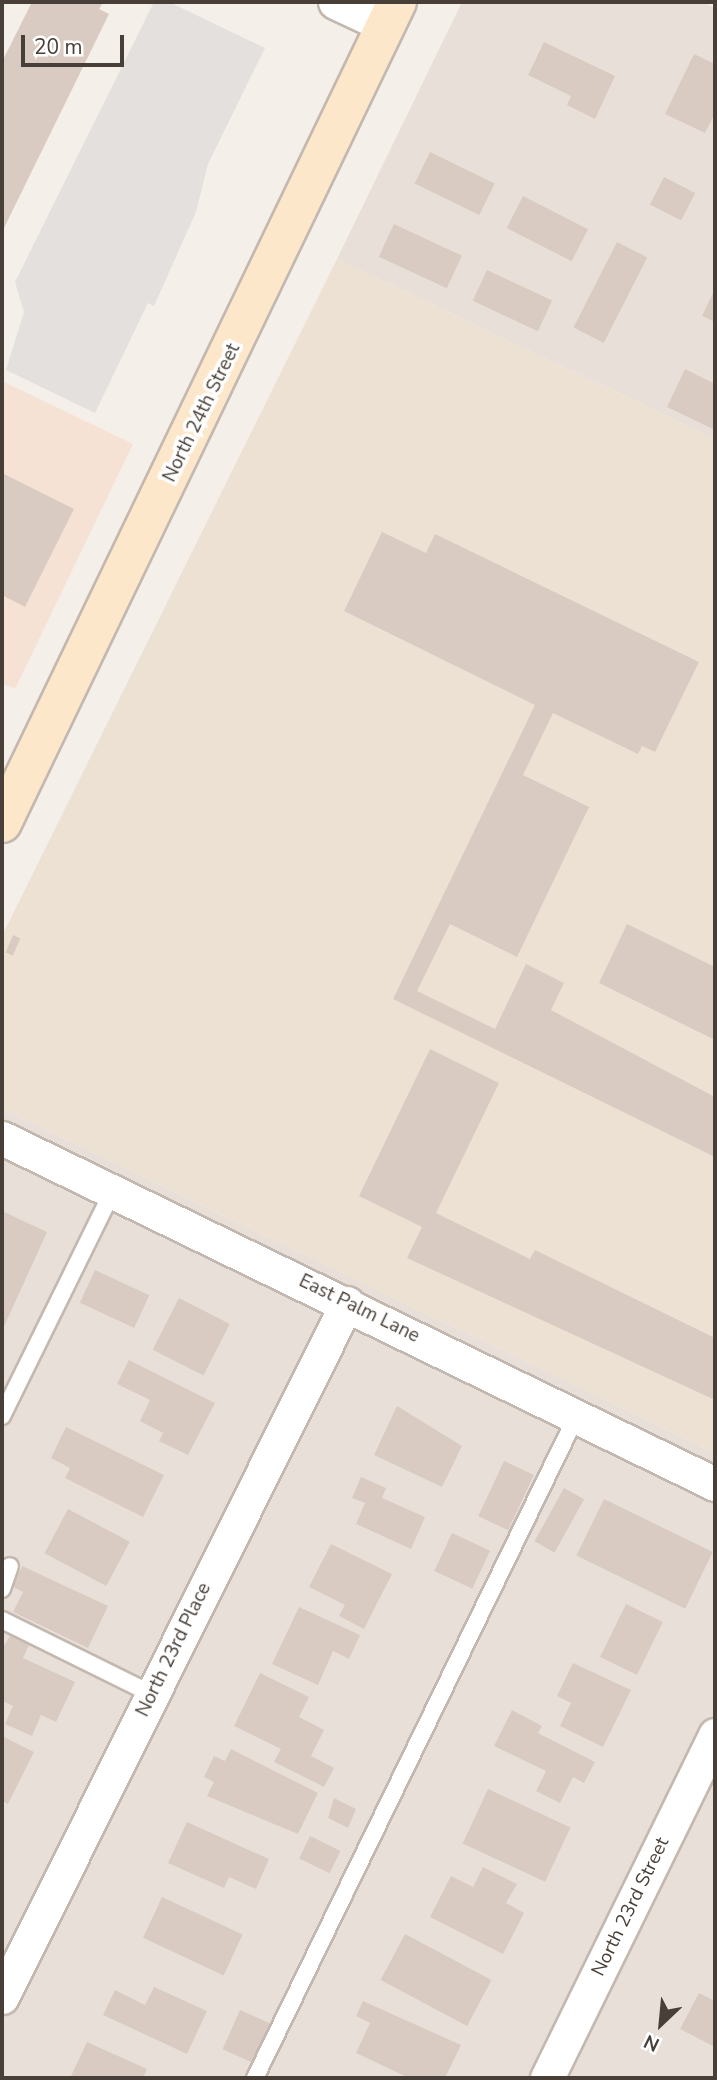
<!DOCTYPE html>
<html>
<head>
<meta charset="utf-8">
<style>
  body { margin:0 }
  #map { position:relative; width:717px; height:2080px; overflow:hidden; background:#f4efe9; font-family:"Nunito Sans",sans-serif }
  div>[style] { position:absolute }
  [style*='--x'] { left:calc(var(--x)*1px); top:calc(var(--y)*1px); width:calc(var(--w)*1px); rotate:calc(var(--a)*1deg) }
  .residential>* { inset:0; background:#e8e0d8 }
  .commercial>* { inset:0; background:#f5e2d5 }
  .education>* { inset:0; background:#ede1d4 }
  .parking>* { inset:0; background:#e3e0de }
  .building>* { inset:0; background:#d9cbc2; transform-origin:0 0 }
  .roads { filter:drop-shadow(2px 0 #c3b8af) drop-shadow(-2px 0 #c3b8af) drop-shadow(0 2px #c3b8af) drop-shadow(0 -2px #c3b8af) }
  .lane>* { height:16px; margin:-8px; padding:0 8px; transform-origin:8px; border-radius:8px; background:#fff }
  .street>* { height:33px; margin:-16.5px; padding:0 16.5px; transform-origin:16.5px; border-radius:16.5px; background:#fff }
  .secondary>* { height:38px; margin:-19px; padding:0 19px; transform-origin:19px; border-radius:19px; background:#fde7ca }
  span { translate:-50% -50%; white-space:nowrap; text-align:center; line-height:1.15; -webkit-text-stroke:7px #fff; paint-order:stroke }
  .street-label { font-size:19px; color:#483f38 }
  .frame { position:absolute; inset:0; border:4px solid #483f38; pointer-events:none }
  .north { position:absolute; left:626px; top:1989px; width:70px; height:70px; -webkit-text-stroke:5px #fff; paint-order:stroke; rotate:206deg; font-size:19px; font-weight:700; line-height:28px; text-align:center; color:#483f38 }
  .north::after { content:''; display:block; margin:auto; width:24px; height:32px; background:#483f38; clip-path:polygon(50% 0,100% 100%,50% 72%,0 100%) }
  .scale { position:absolute; left:21px; top:35px; width:103px; height:32px; box-sizing:border-box; border:4px solid #483f38; border-top:0; padding-left:9px; font-size:21px; line-height:24px; white-space:nowrap; color:#483f38; -webkit-text-stroke:5px #fff; paint-order:stroke }
</style>
</head>
<body>
<div id="map">
  <div class="residential">
    <div style="clip-path:polygon(462px 2px,703px 2px,715px 8px,715px 439px,337px 259px)"></div>
    <div style="clip-path:polygon(2px 1109px,715px 1453px,715px 2078px,2px 2078px)"></div>
  </div>
  <div class="commercial">
    <div style="clip-path:polygon(2px 381px,133px 444px,15px 689px,2px 683px)"></div>
  </div>
  <div class="education">
    <div style="clip-path:polygon(337px 259px,715px 439px,715px 1453px,2px 1109px,2px 936px)"></div>
  </div>
  <div class="parking">
    <div style="clip-path:polygon(154px 2px,169px 2px,265px 48px,208px 164px,196px 212px,154px 306px,148px 303px,95px 413px,6px 370px,24px 312px,15px 282px)"></div>
  </div>
  <div class="building">
    <div style="clip-path:polygon(32px 2px,103px 2px,99px 9px,109px 14px,2px 232px,2px 62px)"></div>
    <div style="clip-path:polygon(544px 42px,615px 76px,595px 119px,567px 105px,571px 96px,528px 75px)"></div>
    <div style="clip-path:polygon(694px 54px,715px 64px,715px 113px,705px 133px,665px 114px)"></div>
    <div style="left:430px;top:152px;width:72px;height:35px;rotate:26deg"></div>
    <div style="left:664px;top:177px;width:35px;height:31px;rotate:27deg"></div>
    <div style="left:523px;top:196px;width:73px;height:36px;rotate:27deg"></div>
    <div style="left:394px;top:224px;width:75px;height:36px;rotate:25deg"></div>
    <div style="left:617px;top:242px;width:34px;height:96px;rotate:27deg"></div>
    <div style="left:487px;top:270px;width:72px;height:34px;rotate:25deg"></div>
    <div style="clip-path:polygon(715px 289px,715px 322px,702px 316px)"></div>
    <div style="clip-path:polygon(685px 369px,715px 384px,715px 430px,667px 407px)"></div>
    <div style="clip-path:polygon(2px 473px,74px 509px,25px 607px,2px 595px)"></div>
    <div style="clip-path:polygon(382px 532px,426px 553px,435px 534px,699px 662px,655px 752px,642px 746px,638px 754px,553px 713px,523px 775px,589px 807px,517px 957px,450px 924px,417px 991px,495px 1029px,526px 964px,564px 983px,551px 1010px,715px 1097px,715px 1157px,393px 999px,535px 705px,344px 611px)"></div>
    <div style="clip-path:polygon(627px 924px,715px 967px,715px 1040px,599px 983px)"></div>
    <div style="left:13px;top:935px;width:8px;height:19px;rotate:23deg"></div>
    <div style="clip-path:polygon(430px 1049px,499px 1083px,436px 1213px,530px 1259px,535px 1250px,715px 1338px,715px 1400px,407px 1258px,422px 1227px,359px 1196px)"></div>
    <div style="clip-path:polygon(2px 1211px,47px 1232px,2px 1331px)"></div>
    <div style="left:95px;top:1270px;width:60px;height:36px;rotate:25deg"></div>
    <div style="left:179px;top:1298px;width:57px;height:58px;rotate:27deg"></div>
    <div style="clip-path:polygon(129px 1360px,215px 1403px,188px 1455px,159px 1441px,163px 1433px,140px 1421px,150px 1400px,117px 1384px)"></div>
    <div style="clip-path:polygon(397px 1406px,462px 1446px,442px 1487px,374px 1455px)"></div>
    <div style="clip-path:polygon(66px 1427px,164px 1475px,143px 1517px,65px 1478px,70px 1468px,51px 1458px)"></div>
    <div style="left:504px;top:1461px;width:33px;height:61px;rotate:25deg"></div>
    <div style="clip-path:polygon(361px 1477px,386px 1488px,382px 1498px,425px 1517px,411px 1549px,356px 1524px,365px 1503px,352px 1498px)"></div>
    <div style="left:564px;top:1488px;width:23px;height:61px;rotate:29deg"></div>
    <div style="left:604px;top:1499px;width:121px;height:63px;rotate:26deg"></div>
    <div style="left:68px;top:1509px;width:70px;height:50px;rotate:28deg"></div>
    <div style="left:452px;top:1533px;width:42px;height:42px;rotate:25deg"></div>
    <div style="clip-path:polygon(331px 1544px,392px 1574px,364px 1629px,339px 1616px,345px 1605px,309px 1587px)"></div>
    <div style="clip-path:polygon(22px 1566px,108px 1606px,88px 1648px,13px 1612px,23px 1592px,13px 1587px)"></div>
    <div style="left:626px;top:1604px;width:41px;height:59px;rotate:26deg"></div>
    <div style="clip-path:polygon(299px 1607px,360px 1635px,349px 1659px,333px 1651px,318px 1685px,272px 1664px)"></div>
    <div style="clip-path:polygon(10px 1636px,29px 1645px,23px 1658px,75px 1682px,56px 1722px,41px 1715px,32px 1736px,5px 1724px,13px 1706px,2px 1701px,2px 1649px)"></div>
    <div style="clip-path:polygon(573px 1663px,631px 1690px,603px 1747px,560px 1726px,571px 1703px,557px 1696px)"></div>
    <div style="clip-path:polygon(260px 1673px,309px 1697px,299px 1717px,324px 1730px,311px 1756px,334px 1768px,324px 1787px,274px 1762px,281px 1749px,234px 1726px)"></div>
    <div style="clip-path:polygon(512px 1710px,542px 1726px,538px 1733px,595px 1762px,584px 1783px,573px 1777px,560px 1803px,536px 1791px,546px 1771px,494px 1746px)"></div>
    <div style="clip-path:polygon(2px 1736px,34px 1752px,8px 1804px,2px 1801px)"></div>
    <div style="clip-path:polygon(231px 1749px,318px 1793px,298px 1834px,207px 1796px,214px 1782px,204px 1777px,214px 1756px,225px 1761px)"></div>
    <div style="left:488px;top:1789px;width:91px;height:60px;rotate:25deg"></div>
    <div style="clip-path:polygon(334px 1798px,356px 1809px,348px 1828px,328px 1818px)"></div>
    <div style="clip-path:polygon(187px 1822px,269px 1859px,256px 1889px,229px 1877px,224px 1888px,168px 1863px)"></div>
    <div style="left:310px;top:1836px;width:34px;height:25px;rotate:26deg"></div>
    <div style="clip-path:polygon(483px 1867px,517px 1884px,506px 1903px,524px 1913px,503px 1954px,430px 1917px,451px 1876px,473px 1887px)"></div>
    <div style="left:162px;top:1897px;width:89px;height:45px;rotate:25deg"></div>
    <div style="left:405px;top:1934px;width:98px;height:52px;rotate:28deg"></div>
    <div style="clip-path:polygon(154px 1987px,207px 2011px,187px 2054px,103px 2015px,115px 1990px,145px 2005px)"></div>
    <div style="clip-path:polygon(699px 1993px,715px 2001px,715px 2047px,680px 2029px)"></div>
    <div style="clip-path:polygon(363px 2001px,461px 2045px,445px 2078px,409px 2078px,356px 2053px,370px 2023px,356px 2016px)"></div>
    <div style="left:240px;top:2010px;width:35px;height:43px;rotate:24deg"></div>
    <div style="clip-path:polygon(87px 2042px,147px 2069px,143px 2078px,70px 2078px)"></div>
  </div>
  <div class="roads">
    <div class="lane">
      <div style="--x:2;--y:1416;--w:252;--a:-63.8"></div>
      <div style="--x:2;--y:1589;--w:24;--a:-71"></div>
      <div style="--x:2;--y:1620;--w:167;--a:26.3"></div>
      <div style="--x:255;--y:2078;--w:735;--a:-64.1"></div>
    </div>
    <div class="street">
      <div style="--x:335;--y:2;--w:56;--a:25.2"></div>
      <div style="--x:2;--y:1138;--w:793;--a:25.89"></div>
      <div style="--x:2;--y:1997;--w:775;--a:-63.57"></div>
      <div style="--x:547;--y:2078;--w:382;--a:-63.9"></div>
    </div>
    <div class="secondary">
      <div style="--x:2;--y:823;--w:911;--a:-64.31"></div>
    </div>
  </div>
  <div class="street-label">
    <span style="left:202px;top:413px;rotate:-64deg">North 24th Street</span>
    <span style="left:359px;top:1309px;rotate:26deg">East Palm Lane</span>
    <span style="left:174px;top:1650px;rotate:-64deg">North 23rd Place</span>
    <span style="left:631px;top:1907px;rotate:-64deg">North 23rd Street</span>
  </div>
  <div class="frame"></div>
  <div class="north">N</div>
  <div class="scale">20 m</div>
</div>
</body>
</html>
